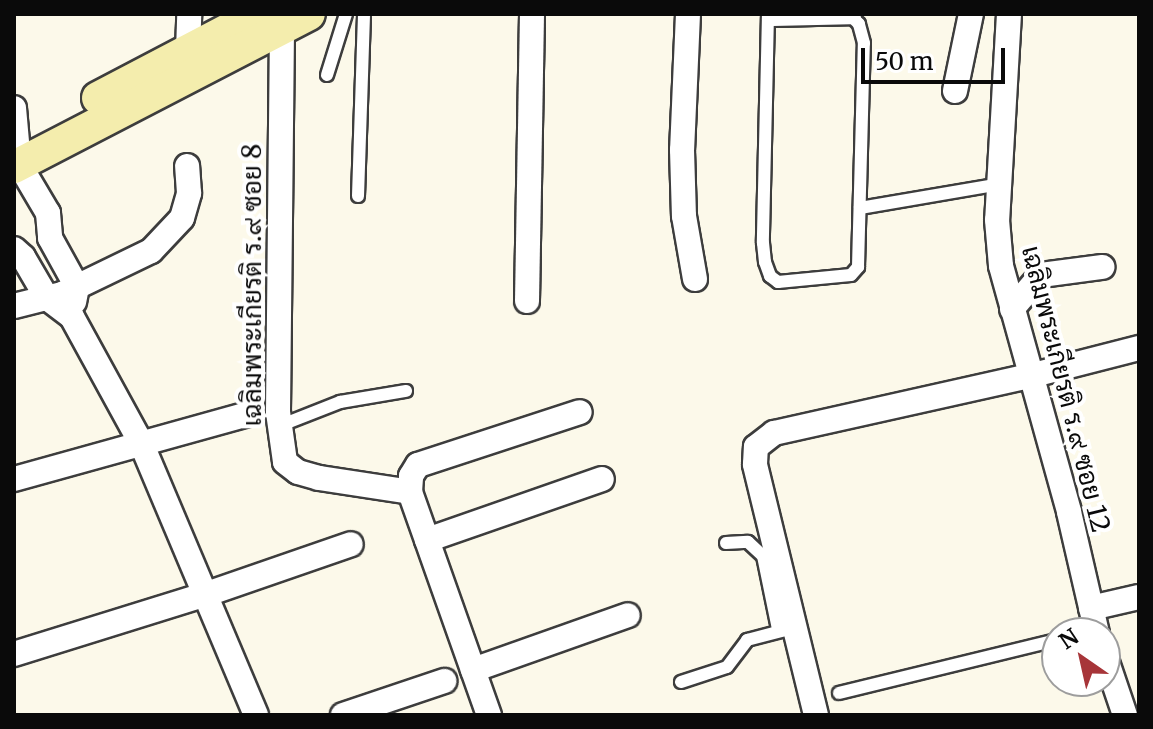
<!DOCTYPE html>
<html>
<head>
<meta charset="utf-8">
<style>
  body { margin:0 }
  #map { position:relative; width:1153px; height:729px; overflow:hidden; background:#fcf9ea; font-family:Merriweather,Sarabun,serif }
  div>[style] { position:absolute }
  [style*='--x'] { left:calc(var(--x)*1px); top:calc(var(--y)*1px); width:calc(var(--w)*1px); rotate:calc(var(--a)*1deg) }
  .roads { filter:drop-shadow(2px 0 #3d3d3d) drop-shadow(-2px 0 #3d3d3d) drop-shadow(0 2px #3d3d3d) drop-shadow(0 -2px #3d3d3d) }
  .lane>* { height:12px; margin:-6px; padding:0 6px; transform-origin:6px; border-radius:6px; background:#fff }
  .street>* { height:24px; margin:-12px; padding:0 12px; transform-origin:12px; border-radius:12px; background:#fff }
  .secondary>* { height:32px; margin:-16px; padding:0 16px; transform-origin:16px; border-radius:16px; background:#f4edad }
  span { translate:-50% -50%; white-space:nowrap; text-align:center; line-height:1.15; -webkit-text-stroke:8px #fff; paint-order:stroke }
  .street-label { font-size:26px; color:#0a0a0a }
  .frame { position:absolute; inset:0; border:16px solid #0a0a0a; pointer-events:none }
  .north { position:absolute; left:1041px; top:617px; width:80px; height:80px; box-sizing:border-box; background:#fff; border:2px solid #9d9d9d; border-radius:50%; rotate:326deg; font-size:22px; font-weight:700; line-height:32px; text-align:center; color:#0a0a0a }
  .north::after { content:''; display:block; margin:auto; width:28px; height:36px; background:#a73539; clip-path:polygon(50% 0,100% 100%,50% 72%,0 100%) }
  .scale { position:absolute; left:861px; top:48px; width:144px; height:36px; box-sizing:border-box; border:4px solid #0a0a0a; border-top:0; padding-left:10px; font-size:24px; line-height:28px; white-space:nowrap; color:#0a0a0a; -webkit-text-stroke:6px #fff; paint-order:stroke }
</style>
</head>
<body>
<div id="map">
  <div class="roads">
    <div class="lane">
      <div style="--x:768;--y:14;--w:229;--a:91.3"></div>
      <div style="--x:763;--y:243;--w:19;--a:84"></div>
      <div style="--x:765;--y:262;--w:15;--a:70"></div>
      <div style="--x:770;--y:276;--w:10;--a:37"></div>
      <div style="--x:778;--y:282;--w:73;--a:-5.5"></div>
      <div style="--x:851;--y:275;--w:11;--a:-49"></div>
      <div style="--x:858;--y:267;--w:224;--a:-88.5"></div>
      <div style="--x:864;--y:43;--w:20;--a:-105"></div>
      <div style="--x:859;--y:24;--w:14;--a:-135"></div>
      <div style="--x:768;--y:20;--w:87;--a:-1.3"></div>
      <div style="--x:327;--y:75;--w:64;--a:-72.7"></div>
      <div style="--x:358;--y:196;--w:182;--a:-88.1"></div>
      <div style="--x:860;--y:208;--w:143;--a:-9.7"></div>
      <div style="--x:279;--y:426;--w:66;--a:-21.5"></div>
      <div style="--x:340;--y:402;--w:67;--a:-9.5"></div>
      <div style="--x:726;--y:543;--w:22;--a:-3"></div>
      <div style="--x:748;--y:542;--w:21;--a:43"></div>
      <div style="--x:763;--y:556;--w:75;--a:78.4"></div>
      <div style="--x:681;--y:682;--w:48;--a:-18.1"></div>
      <div style="--x:727;--y:667;--w:34;--a:-53"></div>
      <div style="--x:747;--y:640;--w:48;--a:-14.6"></div>
      <div style="--x:839;--y:693;--w:224;--a:-13.7"></div>
    </div>
    <div class="street">
      <div style="--x:688;--y:14;--w:136;--a:92.5"></div>
      <div style="--x:682;--y:150;--w:66;--a:88.3"></div>
      <div style="--x:684;--y:216;--w:64;--a:80.1"></div>
      <div style="--x:1009;--y:14;--w:206;--a:93.3"></div>
      <div style="--x:997;--y:220;--w:46;--a:85"></div>
      <div style="--x:1001;--y:266;--w:255;--a:74.5"></div>
      <div style="--x:1069;--y:512;--w:124;--a:77"></div>
      <div style="--x:282;--y:29;--w:383;--a:90.6"></div>
      <div style="--x:278;--y:412;--w:50;--a:82"></div>
      <div style="--x:285;--y:462;--w:16;--a:38"></div>
      <div style="--x:298;--y:472;--w:22;--a:16"></div>
      <div style="--x:319;--y:478;--w:92;--a:8.7"></div>
      <div style="--x:410;--y:492;--w:237;--a:70.5"></div>
      <div style="--x:188;--y:51;--w:37;--a:-88"></div>
      <div style="--x:955;--y:91;--w:79;--a:-78.3"></div>
      <div style="--x:14;--y:108;--w:56;--a:84.9"></div>
      <div style="--x:19;--y:164;--w:57;--a:59.4"></div>
      <div style="--x:48;--y:213;--w:25;--a:85"></div>
      <div style="--x:50;--y:238;--w:56;--a:61.1"></div>
      <div style="--x:77;--y:287;--w:15;--a:101"></div>
      <div style="--x:14;--y:249;--w:12;--a:42"></div>
      <div style="--x:23;--y:257;--w:48;--a:59.7"></div>
      <div style="--x:47;--y:298;--w:31;--a:37"></div>
      <div style="--x:72;--y:317;--w:146;--a:61.3"></div>
      <div style="--x:142;--y:445;--w:293;--a:67.1"></div>
      <div style="--x:527;--y:301;--w:287;--a:-89"></div>
      <div style="--x:14;--y:306;--w:49;--a:-14"></div>
      <div style="--x:62;--y:294;--w:99;--a:-25.8"></div>
      <div style="--x:151;--y:251;--w:45;--a:-46.8"></div>
      <div style="--x:182;--y:218;--w:26;--a:-74"></div>
      <div style="--x:189;--y:193;--w:27;--a:-94"></div>
      <div style="--x:1012;--y:309;--w:45;--a:-49.5"></div>
      <div style="--x:1041;--y:275;--w:62;--a:-7.5"></div>
      <div style="--x:14;--y:479;--w:239;--a:-15.5"></div>
      <div style="--x:410;--y:492;--w:16;--a:-86"></div>
      <div style="--x:411;--y:476;--w:13;--a:-58"></div>
      <div style="--x:418;--y:465;--w:170;--a:-18.1"></div>
      <div style="--x:427;--y:540;--w:185;--a:-19.2"></div>
      <div style="--x:1091;--y:608;--w:49;--a:-12.9"></div>
      <div style="--x:14;--y:654;--w:202;--a:-17.3"></div>
      <div style="--x:207;--y:594;--w:152;--a:-19.1"></div>
      <div style="--x:1105;--y:656;--w:62;--a:71.3"></div>
      <div style="--x:473;--y:670;--w:164;--a:-19.5"></div>
      <div style="--x:343;--y:715;--w:107;--a:-18.6"></div>
      <div style="--x:816;--y:715;--w:258;--a:-103.7"></div>
      <div style="--x:755;--y:464;--w:17;--a:-87"></div>
      <div style="--x:756;--y:447;--w:23;--a:-38"></div>
      <div style="--x:774;--y:433;--w:262;--a:-12.6"></div>
      <div style="--x:1030;--y:376;--w:113;--a:-14.4"></div>
    </div>
    <div class="secondary">
      <div style="--x:98;--y:98;--w:181;--a:-27.7"></div>
      <div style="--x:14;--y:167;--w:332;--a:-27.4"></div>
    </div>
  </div>
  <div class="street-label">
    <span style="left:252px;top:285px;rotate:-90deg">เฉลิมพระเกียรติ ร.๙ ซอย 8</span>
    <span style="left:1066px;top:389px;rotate:76deg">เฉลิมพระเกียรติ ร.๙ ซอย 12</span>
  </div>
  <div class="frame"></div>
  <div class="north">N</div>
  <div class="scale">50 m</div>
</div>
</body>
</html>
